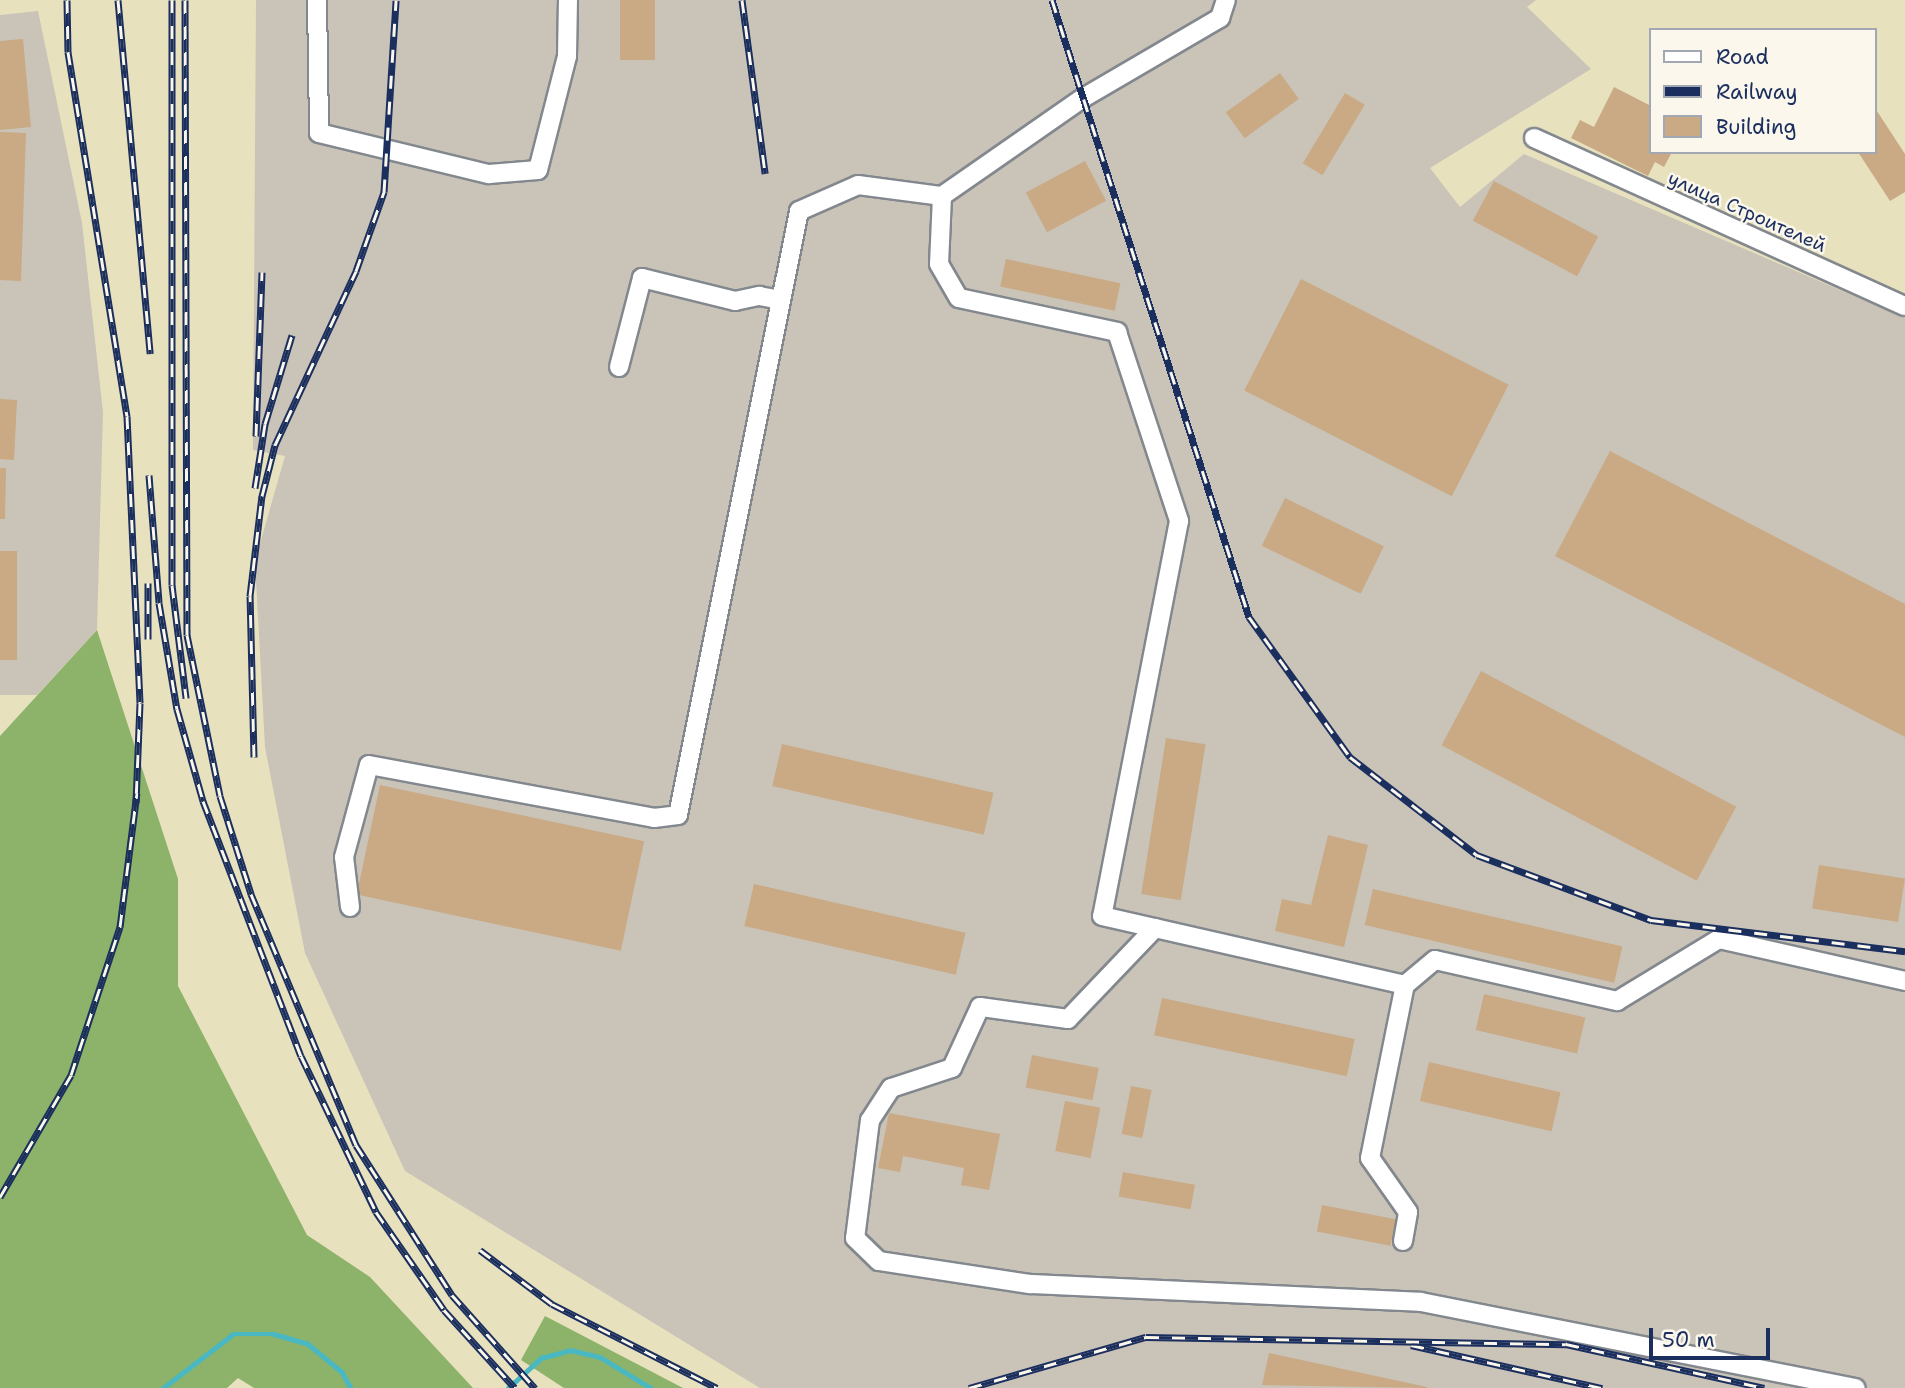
<!DOCTYPE html>
<html>
<head>
<meta charset="utf-8">
<style>
  body { margin:0 }
  #map { position:relative; width:1905px; height:1388px; overflow:hidden; background:#e8e1be; font-family:"Shantell Sans",sans-serif }
  div>[style] { position:absolute }
  [style*='--x'] { left:calc(var(--x)*1px); top:calc(var(--y)*1px); width:calc(var(--w)*1px); rotate:calc(var(--a)*1deg) }
  .industrial>* { inset:0; background:#cac3b8 }
  .forest>* { inset:0; background:#8cb369 }
  .stream>* { height:4.5px; margin:-2.25px; padding:0 2.25px; transform-origin:2.25px; border-radius:2.25px; background:#49b8c2 }
  .building>* { inset:0; background:#c9aa84; transform-origin:0 0 }
  .roads { filter:drop-shadow(2px 0 #82888e) drop-shadow(-2px 0 #82888e) drop-shadow(0 2px #82888e) drop-shadow(0 -2px #82888e) }
  .minor>* { height:18px; margin:-9px; padding:0 9px; transform-origin:9px; border-radius:9px; background:#fff }
  .rail>* { height:7px; margin-top:-3.5px; transform-origin:0; background:repeating-linear-gradient(90deg,#fbf7ec 0 13px,#1b2f5e 0 26px); box-sizing:border-box; border-block:2px solid #1b2f5e }
  span { translate:-50% -50%; white-space:nowrap; text-align:center; line-height:1.15; -webkit-text-stroke:5px #fbf7ec; paint-order:stroke }
  .street-label { font-size:19px; color:#1b2f5e }
  .legend { position:absolute; left:1649px; top:28px; width:228px; height:126px; box-sizing:border-box; background:#fbf7ec; border:2px solid #a1a7b3; margin:0; padding:9px 12px; list-style:none; font-size:21px; color:#1b2f5e }
  .legend li { display:flex; align-items:center; gap:14px; height:35px }
  .legend b { width:35px; border:2px solid #a1a7b3 }
  .scale { position:absolute; left:1649px; top:1328px; width:121px; height:32px; box-sizing:border-box; border:4px solid #1b2f5e; border-top:0; padding-left:9px; font-size:21px; line-height:24px; white-space:nowrap; color:#1b2f5e; -webkit-text-stroke:5px #fbf7ec; paint-order:stroke }
</style>
</head>
<body>
<div id="map">
  <div class="industrial">
    <div style="clip-path:polygon(256px 0,1536px 0,1527px 7px,1591px 69px,1430px 168px,1460px 207px,1524px 154px,1905px 318px,1905px 1388px,760px 1388px,405px 1171px,305px 953px,265px 747px,255px 561px,285px 456px,253px 450px)"></div>
    <div style="clip-path:polygon(38px 11px,82px 223px,103px 412px,97px 630px,37px 695px,0 695px,0 15px)"></div>
  </div>
  <div class="forest">
    <div style="clip-path:polygon(97px 630px,178px 879px,178px 986px,307px 1235px,370px 1277px,473px 1388px,254px 1388px,238px 1378px,227px 1388px,0 1388px,0 736px)"></div>
    <div style="clip-path:polygon(545px 1316px,683px 1388px,564px 1388px,521px 1360px)"></div>
  </div>
  <div class="stream">
    <div style="--x:163;--y:1388;--w:88;--a:-37.6"></div>
    <div style="--x:233;--y:1334;--w:41;--a:0"></div>
    <div style="--x:274;--y:1334;--w:35;--a:16"></div>
    <div style="--x:308;--y:1344;--w:44;--a:39.5"></div>
    <div style="--x:342;--y:1372;--w:18;--a:61"></div>
    <div style="--x:508;--y:1388;--w:45;--a:-42.3"></div>
    <div style="--x:541;--y:1358;--w:30;--a:-15"></div>
    <div style="--x:570;--y:1350;--w:31;--a:13"></div>
    <div style="--x:600;--y:1357;--w:60;--a:31.3"></div>
  </div>
  <div class="building">
    <div style="left:620px;top:0;width:35px;height:60px"></div>
    <div style="clip-path:polygon(23px 39px,31px 127px,0 130px,0 41px)"></div>
    <div style="left:1280px;top:73px;width:32px;height:67px;rotate:54deg"></div>
    <div style="clip-path:polygon(1614px 87px,1651px 106px,1651px 152px,1672px 152px,1664px 167px,1655px 162px,1648px 176px,1571px 138px,1580px 120px,1594px 127px)"></div>
    <div style="left:1345px;top:93px;width:23px;height:82px;rotate:31deg"></div>
    <div style="clip-path:polygon(1875px 108px,1905px 154px,1905px 192px,1890px 201px,1858px 152px,1875px 152px)"></div>
    <div style="clip-path:polygon(0 132px,26px 133px,21px 281px,0 280px)"></div>
    <div style="left:1085px;top:161px;width:45px;height:67px;rotate:62deg"></div>
    <div style="left:1494px;top:181px;width:118px;height:45px;rotate:28deg"></div>
    <div style="left:1006px;top:259px;width:117px;height:28px;rotate:12deg"></div>
    <div style="left:1301px;top:279px;width:233px;height:125px;rotate:27deg"></div>
    <div style="clip-path:polygon(0 399px,17px 400px,14px 460px,0 459px)"></div>
    <div style="clip-path:polygon(1610px 451px,1905px 604px,1905px 737px,1555px 556px)"></div>
    <div style="clip-path:polygon(0 468px,6px 468px,5px 519px,0 519px)"></div>
    <div style="left:1285px;top:498px;width:110px;height:53px;rotate:26deg"></div>
    <div style="left:0;top:551px;width:17px;height:109px"></div>
    <div style="left:1481px;top:671px;width:289px;height:84px;rotate:28deg"></div>
    <div style="left:1166px;top:738px;width:40px;height:158px;rotate:9deg"></div>
    <div style="left:782px;top:744px;width:217px;height:43px;rotate:13deg"></div>
    <div style="left:380px;top:785px;width:270px;height:112px;rotate:12deg"></div>
    <div style="clip-path:polygon(1328px 835px,1368px 845px,1344px 947px,1275px 931px,1282px 899px,1311px 905px)"></div>
    <div style="left:1819px;top:865px;width:87px;height:44px;rotate:9deg"></div>
    <div style="left:754px;top:884px;width:217px;height:43px;rotate:13deg"></div>
    <div style="left:1373px;top:889px;width:256px;height:37px;rotate:13deg"></div>
    <div style="left:1484px;top:994px;width:104px;height:37px;rotate:13deg"></div>
    <div style="left:1162px;top:998px;width:197px;height:38px;rotate:12deg"></div>
    <div style="left:1032px;top:1055px;width:68px;height:33px;rotate:11deg"></div>
    <div style="left:1429px;top:1062px;width:135px;height:40px;rotate:13deg"></div>
    <div style="left:1131px;top:1086px;width:21px;height:49px;rotate:11deg"></div>
    <div style="left:1065px;top:1101px;width:36px;height:51px;rotate:11deg"></div>
    <div style="clip-path:polygon(889px 1113px,1000px 1134px,989px 1190px,961px 1185px,964px 1168px,903px 1156px,900px 1172px,878px 1168px)"></div>
    <div style="left:1123px;top:1172px;width:73px;height:25px;rotate:10deg"></div>
    <div style="left:1322px;top:1205px;width:75px;height:27px;rotate:11deg"></div>
    <div style="clip-path:polygon(1269px 1353px,1427px 1387px,1427px 1388px,1262px 1385px)"></div>
  </div>
  <div class="roads">
    <div class="minor">
      <div style="--x:317;--y:0;--w:133;--a:89.1"></div>
      <div style="--x:319;--y:133;--w:175;--a:13.6"></div>
      <div style="--x:489;--y:174;--w:49;--a:-4.7"></div>
      <div style="--x:538;--y:170;--w:118;--a:-75.7"></div>
      <div style="--x:567;--y:56;--w:56;--a:-89"></div>
      <div style="--x:1534;--y:138;--w:407;--a:24.4"></div>
      <div style="--x:942;--y:196;--w:68;--a:92.5"></div>
      <div style="--x:939;--y:264;--w:39;--a:60"></div>
      <div style="--x:959;--y:298;--w:162;--a:12.1"></div>
      <div style="--x:1117;--y:332;--w:199;--a:71.8"></div>
      <div style="--x:1179;--y:521;--w:402;--a:101"></div>
      <div style="--x:1102;--y:916;--w:311;--a:12.8"></div>
      <div style="--x:1405;--y:985;--w:39;--a:-40"></div>
      <div style="--x:1435;--y:960;--w:187;--a:12.7"></div>
      <div style="--x:1617;--y:1001;--w:119;--a:-31.3"></div>
      <div style="--x:1719;--y:939;--w:191;--a:12.7"></div>
      <div style="--x:619;--y:367;--w:92;--a:-75.5"></div>
      <div style="--x:642;--y:278;--w:96;--a:13.9"></div>
      <div style="--x:735;--y:301;--w:25;--a:-12"></div>
      <div style="--x:759;--y:296;--w:22;--a:10"></div>
      <div style="--x:350;--y:907;--w:50;--a:-96.8"></div>
      <div style="--x:344;--y:857;--w:95;--a:-74.8"></div>
      <div style="--x:369;--y:765;--w:290;--a:10.5"></div>
      <div style="--x:654;--y:818;--w:24;--a:-7"></div>
      <div style="--x:678;--y:815;--w:616;--a:-78.67"></div>
      <div style="--x:799;--y:211;--w:64;--a:-23.8"></div>
      <div style="--x:858;--y:185;--w:85;--a:7.5"></div>
      <div style="--x:942;--y:196;--w:172;--a:-34.8"></div>
      <div style="--x:1083;--y:98;--w:159;--a:-30.3"></div>
      <div style="--x:1220;--y:18;--w:19;--a:-72"></div>
      <div style="--x:1155;--y:928;--w:126;--a:133.7"></div>
      <div style="--x:1068;--y:1019;--w:89;--a:-172.2"></div>
      <div style="--x:980;--y:1007;--w:67;--a:114.7"></div>
      <div style="--x:952;--y:1068;--w:64;--a:161.8"></div>
      <div style="--x:891;--y:1088;--w:38;--a:123"></div>
      <div style="--x:870;--y:1120;--w:119;--a:97.2"></div>
      <div style="--x:855;--y:1238;--w:33;--a:44"></div>
      <div style="--x:879;--y:1261;--w:153;--a:8.7"></div>
      <div style="--x:1030;--y:1284;--w:391;--a:2.6"></div>
      <div style="--x:1421;--y:1302;--w:443;--a:11.2"></div>
      <div style="--x:1403;--y:1241;--w:29;--a:-80"></div>
      <div style="--x:1408;--y:1212;--w:66;--a:-125.1"></div>
      <div style="--x:1370;--y:1158;--w:177;--a:-78.6"></div>
    </div>
  </div>
  <div class="rail">
    <div style="--x:67;--y:0;--w:52;--a:88.9"></div>
    <div style="--x:68;--y:52;--w:369;--a:80.8"></div>
    <div style="--x:127;--y:416;--w:287;--a:87.4"></div>
    <div style="--x:140;--y:703;--w:100;--a:92.3"></div>
    <div style="--x:118;--y:0;--w:355;--a:84.8"></div>
    <div style="--x:172;--y:0;--w:585;--a:90"></div>
    <div style="--x:172;--y:585;--w:114;--a:82.9"></div>
    <div style="--x:185;--y:0;--w:635;--a:89.82"></div>
    <div style="--x:187;--y:635;--w:164;--a:78.4"></div>
    <div style="--x:220;--y:796;--w:103;--a:72.4"></div>
    <div style="--x:251;--y:894;--w:272;--a:67.3"></div>
    <div style="--x:356;--y:1145;--w:178;--a:57.4"></div>
    <div style="--x:452;--y:1295;--w:125;--a:48.3"></div>
    <div style="--x:742;--y:0;--w:175;--a:82.4"></div>
    <div style="--x:1052;--y:0;--w:648;--a:72.29"></div>
    <div style="--x:1249;--y:617;--w:173;--a:54.2"></div>
    <div style="--x:1350;--y:757;--w:160;--a:37.7"></div>
    <div style="--x:1477;--y:855;--w:186;--a:20.5"></div>
    <div style="--x:1651;--y:920;--w:256;--a:7"></div>
    <div style="--x:256;--y:436;--w:164;--a:-87.9"></div>
    <div style="--x:149;--y:475;--w:128;--a:85.5"></div>
    <div style="--x:159;--y:603;--w:108;--a:80.4"></div>
    <div style="--x:177;--y:709;--w:96;--a:74.2"></div>
    <div style="--x:203;--y:801;--w:273;--a:69"></div>
    <div style="--x:301;--y:1056;--w:173;--a:64.3"></div>
    <div style="--x:376;--y:1212;--w:119;--a:55.2"></div>
    <div style="--x:444;--y:1310;--w:105;--a:47.7"></div>
    <div style="--x:255;--y:488;--w:65;--a:-81.1"></div>
    <div style="--x:265;--y:424;--w:93;--a:-73.1"></div>
    <div style="--x:148;--y:639;--w:56;--a:-90"></div>
    <div style="--x:254;--y:757;--w:161;--a:-91.4"></div>
    <div style="--x:250;--y:596;--w:101;--a:-83.2"></div>
    <div style="--x:262;--y:496;--w:53;--a:-75.7"></div>
    <div style="--x:275;--y:445;--w:192;--a:-65"></div>
    <div style="--x:356;--y:271;--w:84;--a:-70.5"></div>
    <div style="--x:384;--y:192;--w:192;--a:-86.4"></div>
    <div style="--x:0;--y:1197;--w:141;--a:-59.8"></div>
    <div style="--x:71;--y:1075;--w:156;--a:-71.7"></div>
    <div style="--x:120;--y:927;--w:135;--a:-82.8"></div>
    <div style="--x:480;--y:1250;--w:90;--a:36.9"></div>
    <div style="--x:552;--y:1304;--w:185;--a:27"></div>
    <div style="--x:1411;--y:1345;--w:196;--a:12.7"></div>
    <div style="--x:969;--y:1388;--w:184;--a:-16.1"></div>
    <div style="--x:1146;--y:1337;--w:420;--a:1"></div>
    <div style="--x:1566;--y:1344;--w:203;--a:12.5"></div>
  </div>
  <div class="street-label">
    <span style="left:1747px;top:212px;rotate:24deg">улица Строителей</span>
  </div>
  <ul class="legend">
  <li><b style="height:9px;background:#fff"></b>Road</li>
  <li><b style="height:9px;background:#1b2f5e"></b>Railway</li>
  <li><b style="height:19px;background:#c9aa84"></b>Building</li>
  </ul>
  <div class="scale">50 m</div>
</div>
</body>
</html>
